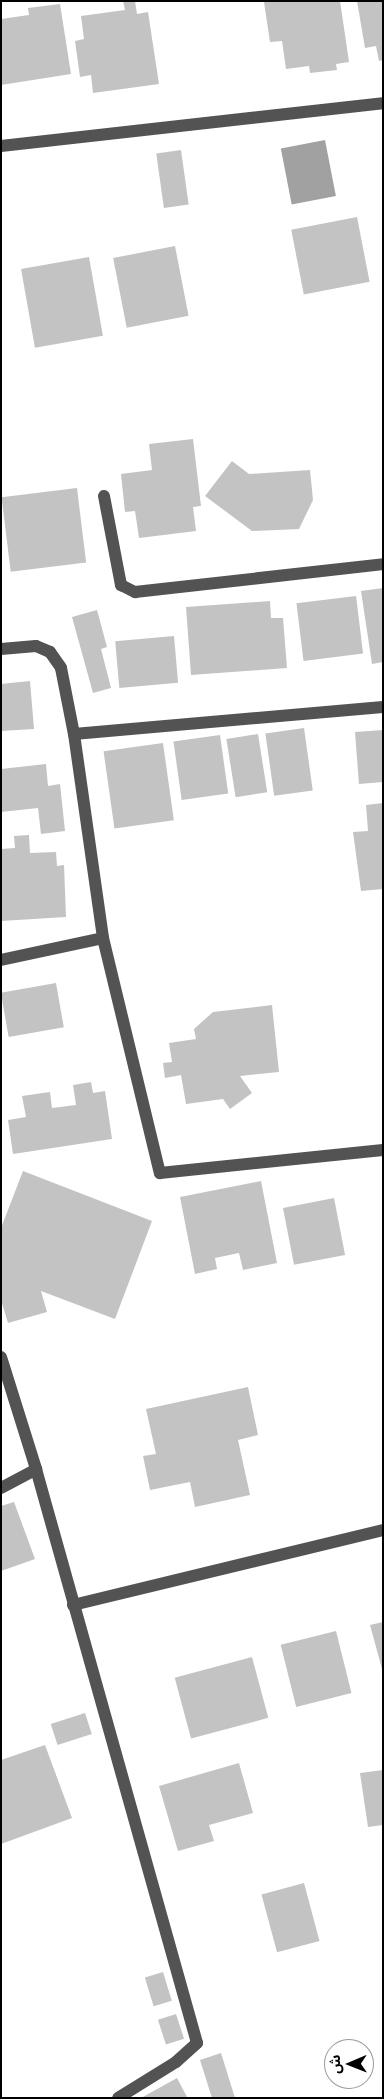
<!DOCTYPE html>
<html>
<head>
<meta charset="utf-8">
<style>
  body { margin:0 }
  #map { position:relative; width:384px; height:2099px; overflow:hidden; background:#fff; font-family:Barlow,"Noto Sans Arabic",sans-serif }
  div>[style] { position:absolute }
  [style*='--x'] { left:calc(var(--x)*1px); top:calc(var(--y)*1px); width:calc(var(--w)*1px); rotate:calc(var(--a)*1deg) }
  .water>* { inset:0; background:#a1a1a1; transform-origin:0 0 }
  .building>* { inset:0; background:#c3c3c3; transform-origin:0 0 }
  .minor>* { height:12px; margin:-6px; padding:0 6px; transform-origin:6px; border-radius:6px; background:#535353 }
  span { translate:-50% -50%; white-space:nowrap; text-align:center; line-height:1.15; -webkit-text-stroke:4px #fff; paint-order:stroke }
  .frame { position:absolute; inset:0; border:2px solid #000; pointer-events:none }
  .north { position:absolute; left:324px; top:2039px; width:50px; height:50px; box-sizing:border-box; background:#fff; border:1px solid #999; border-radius:50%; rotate:269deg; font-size:14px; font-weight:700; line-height:20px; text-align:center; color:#000 }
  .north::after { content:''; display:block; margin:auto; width:18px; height:22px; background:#000; clip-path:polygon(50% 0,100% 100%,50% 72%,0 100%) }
</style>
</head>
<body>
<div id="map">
  <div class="water">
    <div style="left:325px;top:140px;width:57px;height:45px;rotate:79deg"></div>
  </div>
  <div class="building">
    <div style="clip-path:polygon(123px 1px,135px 1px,137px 14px,148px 12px,159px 84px,93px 93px,91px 75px,80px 77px,75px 41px,84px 39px,81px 16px,125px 10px)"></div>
    <div style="clip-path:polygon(340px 1px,349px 62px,336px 64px,337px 70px,310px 73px,309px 66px,286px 69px,282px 41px,270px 42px,264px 2px)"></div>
    <div style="clip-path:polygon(357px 1px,383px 1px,383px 60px,379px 61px,376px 46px,365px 48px)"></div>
    <div style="clip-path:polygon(60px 4px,71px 74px,1px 85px,1px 19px,29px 15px,28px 8px)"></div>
    <div style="left:181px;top:150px;width:55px;height:25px;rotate:82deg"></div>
    <div style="left:357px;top:217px;width:66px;height:67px;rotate:79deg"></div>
    <div style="left:175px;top:246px;width:71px;height:63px;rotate:79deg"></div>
    <div style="left:89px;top:257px;width:80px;height:69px;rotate:80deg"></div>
    <div style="clip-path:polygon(193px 439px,201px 506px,193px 507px,196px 531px,139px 538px,135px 511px,125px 512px,121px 474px,152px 470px,149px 444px)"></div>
    <div style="clip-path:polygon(232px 461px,249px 474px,310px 470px,313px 500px,299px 529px,252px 531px,205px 496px)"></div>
    <div style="left:77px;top:488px;width:75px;height:76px;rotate:83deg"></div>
    <div style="clip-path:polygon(383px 588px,383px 662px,372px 664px,361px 591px)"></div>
    <div style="left:356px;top:596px;width:58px;height:60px;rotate:83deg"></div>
    <div style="clip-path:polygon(270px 601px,271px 618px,283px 618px,287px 668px,191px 675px,186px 607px)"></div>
    <div style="clip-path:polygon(97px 610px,107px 647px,101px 649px,111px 688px,93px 693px,72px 617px)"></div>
    <div style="left:174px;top:636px;width:47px;height:59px;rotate:85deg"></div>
    <div style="clip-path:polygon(30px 681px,34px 729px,1px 731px,1px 684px)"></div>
    <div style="left:304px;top:728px;width:63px;height:39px;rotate:82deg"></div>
    <div style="clip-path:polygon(383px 730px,383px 782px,359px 784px,355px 732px)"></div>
    <div style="left:258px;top:734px;width:59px;height:32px;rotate:81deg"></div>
    <div style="left:220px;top:735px;width:59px;height:47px;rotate:82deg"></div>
    <div style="left:163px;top:743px;width:78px;height:60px;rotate:82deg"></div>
    <div style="clip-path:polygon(46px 764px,48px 786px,60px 784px,65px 831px,41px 834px,38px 808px,1px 812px,1px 769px)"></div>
    <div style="clip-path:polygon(383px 803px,383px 889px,361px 891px,353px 832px,368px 831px,366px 805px)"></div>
    <div style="clip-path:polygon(29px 835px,30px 853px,56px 852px,57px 866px,64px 865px,66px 917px,1px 921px,1px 849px,15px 848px,14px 836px)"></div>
    <div style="left:56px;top:983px;width:45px;height:56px;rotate:80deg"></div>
    <div style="clip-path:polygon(272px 1005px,279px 1072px,240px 1076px,252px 1093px,230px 1109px,223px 1099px,186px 1104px,181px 1075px,165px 1078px,163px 1063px,172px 1062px,169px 1043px,196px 1039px,194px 1029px,213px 1012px)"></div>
    <div style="clip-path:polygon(91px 1082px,93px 1093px,105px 1091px,112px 1139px,13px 1154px,8px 1120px,26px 1117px,22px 1096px,50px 1092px,52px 1108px,76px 1105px,73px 1085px)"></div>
    <div style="clip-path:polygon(23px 1171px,152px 1221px,115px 1319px,41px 1291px,47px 1312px,8px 1323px,1px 1300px,1px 1228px)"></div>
    <div style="clip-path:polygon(261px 1181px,277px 1263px,243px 1270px,239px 1253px,215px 1258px,217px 1269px,195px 1274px,180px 1197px)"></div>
    <div style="left:334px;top:1198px;width:58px;height:52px;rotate:79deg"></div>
    <div style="clip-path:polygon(248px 1387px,258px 1435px,238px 1440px,250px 1495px,195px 1507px,190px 1482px,150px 1490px,143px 1456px,156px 1454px,146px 1409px)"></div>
    <div style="clip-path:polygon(14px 1502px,35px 1559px,1px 1571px,1px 1506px)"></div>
    <div style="clip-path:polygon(383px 1622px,383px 1669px,382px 1669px,370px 1625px)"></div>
    <div style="left:336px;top:1631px;width:64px;height:57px;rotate:76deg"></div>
    <div style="left:252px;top:1657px;width:63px;height:80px;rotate:75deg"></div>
    <div style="left:85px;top:1713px;width:22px;height:36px;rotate:72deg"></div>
    <div style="clip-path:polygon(45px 1745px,72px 1818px,1px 1844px,1px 1760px)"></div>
    <div style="clip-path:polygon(239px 1763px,253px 1813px,209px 1825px,214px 1841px,178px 1851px,159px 1786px)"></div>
    <div style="clip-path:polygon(383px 1770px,383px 1825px,368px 1827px,360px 1773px)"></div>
    <div style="left:304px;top:1883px;width:60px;height:44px;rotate:75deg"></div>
    <div style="left:163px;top:1972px;width:30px;height:19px;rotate:73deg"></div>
    <div style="left:176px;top:2014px;width:26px;height:19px;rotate:72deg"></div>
    <div style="clip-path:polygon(221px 2053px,235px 2098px,212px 2098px,200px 2060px)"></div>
    <div style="clip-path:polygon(177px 2078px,187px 2097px,141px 2098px)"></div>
  </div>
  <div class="minor">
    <div style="--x:1;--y:146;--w:384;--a:-6.4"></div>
    <div style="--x:104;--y:496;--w:91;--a:79.2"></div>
    <div style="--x:121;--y:585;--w:16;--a:27"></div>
    <div style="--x:135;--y:592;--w:250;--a:-6.4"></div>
    <div style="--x:1;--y:649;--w:35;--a:-5"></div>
    <div style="--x:36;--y:646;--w:15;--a:23"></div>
    <div style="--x:50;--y:652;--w:19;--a:55"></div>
    <div style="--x:61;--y:668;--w:67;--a:78.9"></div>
    <div style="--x:74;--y:734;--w:206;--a:81.9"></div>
    <div style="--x:103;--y:938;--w:242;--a:76.4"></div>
    <div style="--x:160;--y:1173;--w:224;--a:-5.9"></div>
    <div style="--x:74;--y:734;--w:310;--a:-5"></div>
    <div style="--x:1;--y:960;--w:104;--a:-12.2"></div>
    <div style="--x:1;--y:1357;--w:117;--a:72.6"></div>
    <div style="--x:36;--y:1469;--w:596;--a:74.33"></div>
    <div style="--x:197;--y:2043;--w:28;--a:138"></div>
    <div style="--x:176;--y:2062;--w:68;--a:148.2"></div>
    <div style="--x:1;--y:1488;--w:40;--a:-28"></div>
    <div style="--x:73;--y:1605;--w:319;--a:-13.6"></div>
  </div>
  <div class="frame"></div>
  <div class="north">ش</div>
</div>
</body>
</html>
